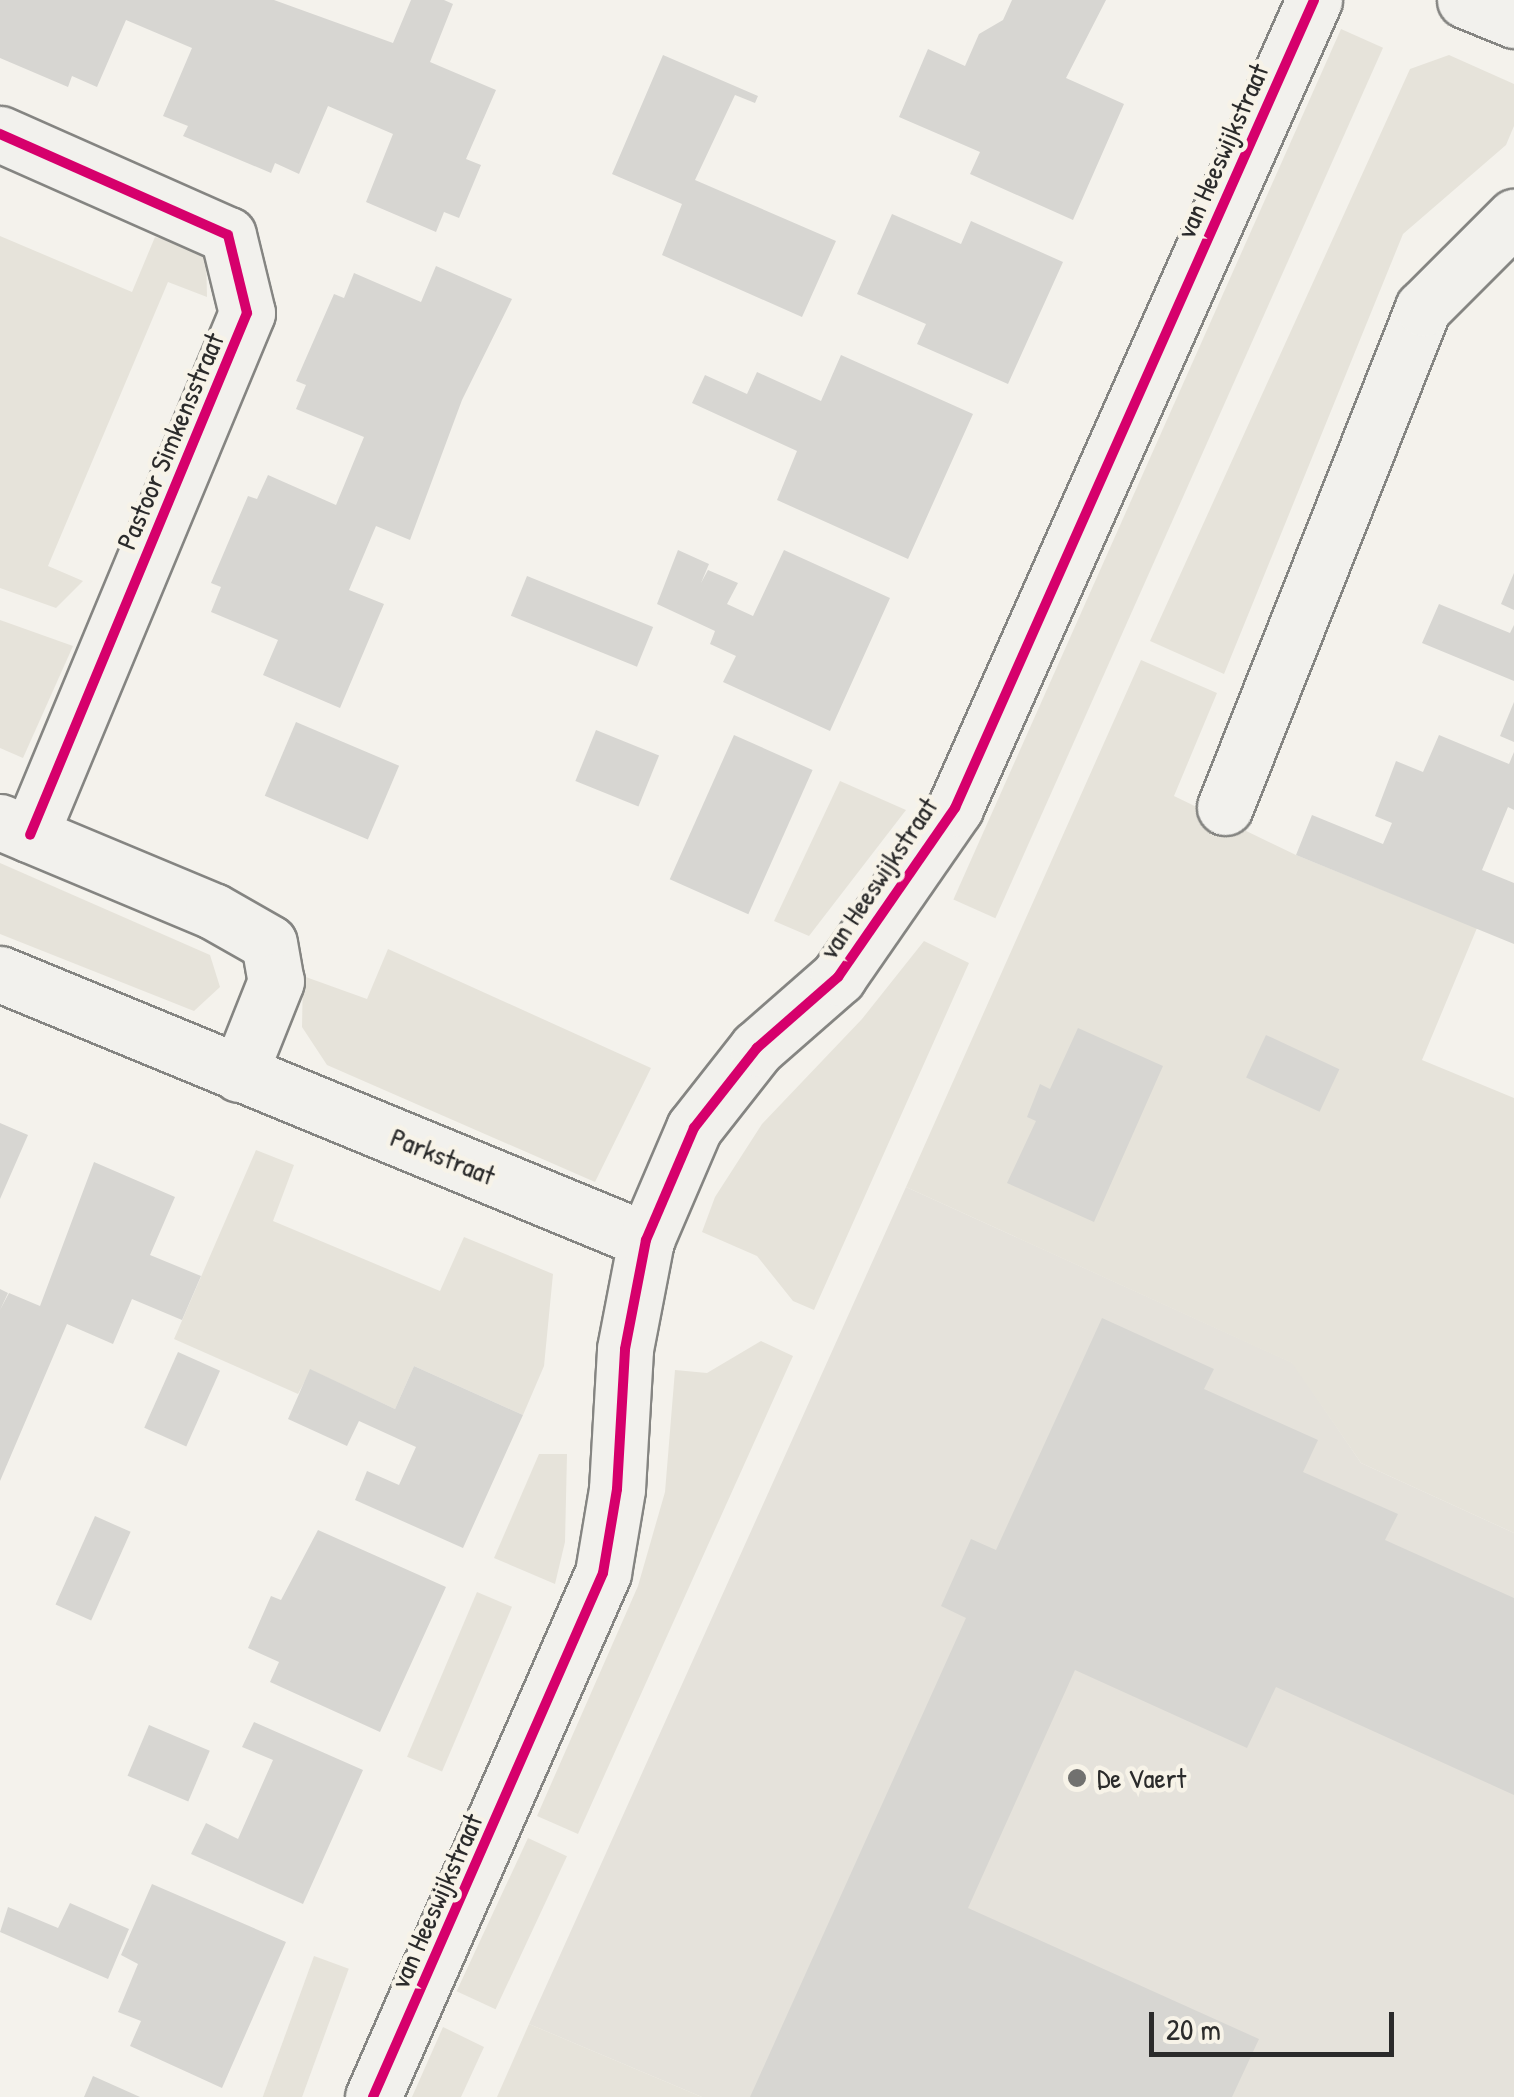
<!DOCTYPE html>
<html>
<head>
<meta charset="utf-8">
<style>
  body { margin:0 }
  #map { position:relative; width:1514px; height:2097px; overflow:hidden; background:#f4f2ec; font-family:"Patrick Hand",sans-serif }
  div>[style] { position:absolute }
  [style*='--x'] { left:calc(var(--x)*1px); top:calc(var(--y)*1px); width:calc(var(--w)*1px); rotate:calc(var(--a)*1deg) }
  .built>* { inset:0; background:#e5e2db }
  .green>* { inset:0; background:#e6e3da; transform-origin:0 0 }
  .building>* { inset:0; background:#d7d6d2; transform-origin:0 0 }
  .roads { filter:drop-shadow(2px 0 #858582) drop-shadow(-2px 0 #858582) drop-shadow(0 2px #858582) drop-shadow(0 -2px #858582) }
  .street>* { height:55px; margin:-27.5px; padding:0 27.5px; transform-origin:27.5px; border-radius:27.5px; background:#f2f1ed }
  .secondary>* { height:55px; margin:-27.5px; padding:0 27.5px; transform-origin:27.5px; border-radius:27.5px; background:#f2f1ed }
  .cycleway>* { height:10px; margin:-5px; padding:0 5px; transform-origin:5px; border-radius:5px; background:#d6006c }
  .dots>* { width:28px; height:28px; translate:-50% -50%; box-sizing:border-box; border:5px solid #f7f3e8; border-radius:50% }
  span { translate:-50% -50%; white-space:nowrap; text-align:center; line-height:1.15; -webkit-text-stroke:9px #f7f3e8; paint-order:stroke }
  .street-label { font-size:28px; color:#2b2b2b }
  .poi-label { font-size:28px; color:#2b2b2b }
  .left { translate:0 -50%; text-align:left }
  .scale { position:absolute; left:1149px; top:2012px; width:245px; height:45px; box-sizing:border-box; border:5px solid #2b2b2b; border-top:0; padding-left:12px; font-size:30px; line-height:35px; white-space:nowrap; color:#2b2b2b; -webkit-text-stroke:8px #f7f3e8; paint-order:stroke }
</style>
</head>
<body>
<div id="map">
  <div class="built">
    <div style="clip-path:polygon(906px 1187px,1293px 1363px,1361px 1463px,1514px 1533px,1514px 2097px,702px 2097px,529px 2024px)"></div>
  </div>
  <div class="green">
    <div style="left:1341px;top:29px;width:46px;height:953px;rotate:24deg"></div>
    <div style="clip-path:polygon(1449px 55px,1514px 84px,1514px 126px,1506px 145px,1403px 234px,1224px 674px,1150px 641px,1410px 69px)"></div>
    <div style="clip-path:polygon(0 236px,132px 292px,155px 237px,206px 251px,207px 297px,168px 282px,48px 566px,83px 581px,56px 608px,0 588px)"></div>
    <div style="clip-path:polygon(0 620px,73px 646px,23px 758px,0 748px)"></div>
    <div style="clip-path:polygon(1141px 660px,1217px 693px,1174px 796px,1296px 855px,1477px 928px,1422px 1060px,1514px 1098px,1514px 1533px,1361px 1463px,1292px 1363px,906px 1187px)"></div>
    <div style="clip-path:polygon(840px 781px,906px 810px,809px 936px,774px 921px)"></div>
    <div style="clip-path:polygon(0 863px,210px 955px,220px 987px,194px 1011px,0 934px)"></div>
    <div style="clip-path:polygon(924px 941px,969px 963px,814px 1310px,793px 1301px,757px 1256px,702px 1232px,715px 1197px,762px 1124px,862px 1019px)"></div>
    <div style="clip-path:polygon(388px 949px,651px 1068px,595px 1182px,327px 1065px,302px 1027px,303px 976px,367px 999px)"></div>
    <div style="clip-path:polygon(256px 1150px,294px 1165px,273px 1221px,440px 1291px,464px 1237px,553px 1274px,544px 1366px,523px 1415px,414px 1366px,395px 1409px,311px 1370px,298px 1394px,174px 1339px)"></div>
    <div style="clip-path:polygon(761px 1341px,793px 1356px,578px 1834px,537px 1816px,638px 1586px,665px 1492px,675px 1370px,707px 1373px)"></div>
    <div style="clip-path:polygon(539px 1454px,567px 1454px,565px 1542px,555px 1584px,494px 1558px)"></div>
    <div style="left:477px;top:1592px;width:38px;height:179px;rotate:23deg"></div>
    <div style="left:528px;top:1838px;width:43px;height:169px;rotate:25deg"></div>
    <div style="left:314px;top:1956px;width:37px;height:154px;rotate:20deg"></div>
    <div style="clip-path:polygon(529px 2024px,702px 2097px,497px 2097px)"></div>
    <div style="clip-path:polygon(443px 2027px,484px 2047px,461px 2097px,412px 2097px)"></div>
  </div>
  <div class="building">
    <div style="clip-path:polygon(0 0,274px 0,393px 43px,411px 0,444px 0,453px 4px,430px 62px,496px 90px,466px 159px,481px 165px,459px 218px,444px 212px,436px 232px,366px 202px,393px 134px,328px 106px,299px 174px,275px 163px,271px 173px,183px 136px,188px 126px,163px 116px,192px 48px,126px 20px,97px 87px,72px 76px,68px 87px,0 58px)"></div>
    <div style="clip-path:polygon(1012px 0,1106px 0,1066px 78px,1124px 104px,1073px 220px,970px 174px,980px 152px,899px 117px,928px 49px,965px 66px,979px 34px,1003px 20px)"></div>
    <div style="clip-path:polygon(663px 55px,758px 96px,755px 103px,735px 95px,695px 180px,836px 241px,802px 317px,662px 255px,682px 204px,612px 174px)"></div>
    <div style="clip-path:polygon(892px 214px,961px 244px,971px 221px,1063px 262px,1008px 384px,917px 344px,926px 324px,857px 294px)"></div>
    <div style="clip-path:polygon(436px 266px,512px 299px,462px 400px,410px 540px,376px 526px,349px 590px,384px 604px,340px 708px,263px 675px,278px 640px,211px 612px,221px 587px,211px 583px,248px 496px,257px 499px,268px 475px,336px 505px,364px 437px,296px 409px,306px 385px,296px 381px,334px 294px,344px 298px,354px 273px,421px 302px)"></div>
    <div style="clip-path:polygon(841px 355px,973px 414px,908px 559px,777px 500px,797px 451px,692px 403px,705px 375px,747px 394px,757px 372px,821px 401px)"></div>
    <div style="clip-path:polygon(678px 550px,709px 564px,701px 583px,708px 570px,738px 583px,727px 604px,753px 616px,784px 550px,890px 598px,830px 731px,723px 682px,736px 656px,710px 644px,715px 631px,657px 604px)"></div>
    <div style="clip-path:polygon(1514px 573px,1514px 610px,1501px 604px)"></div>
    <div style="left:527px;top:576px;width:136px;height:43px;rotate:22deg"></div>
    <div style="clip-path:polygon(1439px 604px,1510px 633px,1514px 625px,1514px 681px,1422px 643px)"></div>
    <div style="clip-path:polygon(1514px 702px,1514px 742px,1500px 736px)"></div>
    <div style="left:296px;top:722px;width:112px;height:80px;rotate:23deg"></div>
    <div style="left:596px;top:730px;width:68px;height:55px;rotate:22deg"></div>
    <div style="left:734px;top:735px;width:86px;height:158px;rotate:24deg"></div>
    <div style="clip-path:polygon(1439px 735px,1509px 764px,1514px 752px,1514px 810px,1508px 807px,1482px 870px,1514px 883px,1514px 944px,1296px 855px,1312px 815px,1383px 844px,1392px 823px,1375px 816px,1396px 761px,1423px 772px)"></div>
    <div style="clip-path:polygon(1078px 1028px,1163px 1066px,1094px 1222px,1007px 1183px,1036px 1121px,1027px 1117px,1040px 1084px,1050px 1089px)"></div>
    <div style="left:1266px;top:1035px;width:81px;height:47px;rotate:25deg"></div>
    <div style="clip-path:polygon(0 1123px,28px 1135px,0 1199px)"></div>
    <div style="clip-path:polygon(94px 1162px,175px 1197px,150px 1255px,201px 1276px,182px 1320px,132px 1299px,113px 1344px,67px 1324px,0 1481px,0 1289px,8px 1293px,0 1310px,9px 1293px,40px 1306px)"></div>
    <div style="clip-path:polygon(1102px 1318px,1214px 1369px,1204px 1389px,1318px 1440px,1303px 1472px,1398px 1514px,1385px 1540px,1514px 1598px,1514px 1795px,1276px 1687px,1247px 1748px,1075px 1670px,968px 1908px,1259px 2039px,1232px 2097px,750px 2097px,966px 1618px,941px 1606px,971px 1539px,996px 1550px)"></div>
    <div style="left:178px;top:1352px;width:46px;height:83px;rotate:24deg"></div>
    <div style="clip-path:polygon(414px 1366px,523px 1415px,463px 1548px,355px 1500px,367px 1471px,399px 1485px,416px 1447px,359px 1421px,347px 1446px,288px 1419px,310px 1369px,395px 1409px)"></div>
    <div style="left:95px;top:1516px;width:39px;height:97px;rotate:24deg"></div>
    <div style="clip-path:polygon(318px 1530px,446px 1587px,380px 1732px,270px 1682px,279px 1662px,248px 1648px,271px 1596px,281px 1600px)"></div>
    <div style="clip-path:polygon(254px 1722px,363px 1770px,303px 1904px,191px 1854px,206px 1823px,238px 1839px,273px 1760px,242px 1747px)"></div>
    <div style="left:149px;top:1725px;width:66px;height:55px;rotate:23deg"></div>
    <div style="clip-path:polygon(152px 1884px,286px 1942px,222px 2088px,130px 2046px,141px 2021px,118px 2012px,138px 1964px,121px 1955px)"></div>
    <div style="clip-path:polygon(70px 1903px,129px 1929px,108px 1979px,0 1932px,8px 1907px,58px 1928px)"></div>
    <div style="clip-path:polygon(93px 2076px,140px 2097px,84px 2097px)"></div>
  </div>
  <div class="roads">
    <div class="street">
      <div style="--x:1465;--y:0;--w:53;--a:22.2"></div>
      <div style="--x:0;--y:134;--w:249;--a:23.9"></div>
      <div style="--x:228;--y:235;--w:80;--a:76.3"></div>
      <div style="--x:247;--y:313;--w:565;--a:112.57"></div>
      <div style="--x:1225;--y:807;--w:537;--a:-68.36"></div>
      <div style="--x:1423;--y:308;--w:129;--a:-45"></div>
      <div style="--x:0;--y:822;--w:231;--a:22.7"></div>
      <div style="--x:213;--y:911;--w:64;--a:29.7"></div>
      <div style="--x:269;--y:943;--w:39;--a:80"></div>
      <div style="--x:276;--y:981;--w:100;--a:111.7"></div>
      <div style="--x:0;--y:974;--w:699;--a:22.38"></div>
    </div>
    <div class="secondary">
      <div style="--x:373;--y:2097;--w:572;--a:-66.3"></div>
      <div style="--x:603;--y:1573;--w:85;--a:-80.5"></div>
      <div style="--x:617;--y:1489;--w:140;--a:-86.7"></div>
      <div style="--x:625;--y:1349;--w:111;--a:-79.1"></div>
      <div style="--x:646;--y:1240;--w:122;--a:-66.8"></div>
      <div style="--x:694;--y:1128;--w:102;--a:-51.8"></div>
      <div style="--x:757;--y:1048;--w:108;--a:-41.2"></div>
      <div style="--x:838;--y:977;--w:206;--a:-55.3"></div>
      <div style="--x:955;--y:808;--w:884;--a:-66.04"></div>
    </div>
  </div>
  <div class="cycleway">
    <div style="--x:0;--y:134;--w:249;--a:23.9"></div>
    <div style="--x:228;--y:235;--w:80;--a:76.3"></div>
    <div style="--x:247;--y:313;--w:565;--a:112.57"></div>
    <div style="--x:373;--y:2097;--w:572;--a:-66.3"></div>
    <div style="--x:603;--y:1573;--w:85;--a:-80.5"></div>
    <div style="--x:617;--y:1489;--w:140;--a:-86.7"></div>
    <div style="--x:625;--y:1349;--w:111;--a:-79.1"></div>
    <div style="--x:646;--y:1240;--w:122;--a:-66.8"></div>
    <div style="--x:694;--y:1128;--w:102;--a:-51.8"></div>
    <div style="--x:757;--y:1048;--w:108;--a:-41.2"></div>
    <div style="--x:838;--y:977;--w:206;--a:-55.3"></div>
    <div style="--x:955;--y:808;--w:884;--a:-66.04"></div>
  </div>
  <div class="dots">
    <div style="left:1077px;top:1778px;background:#71716f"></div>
  </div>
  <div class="street-label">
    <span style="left:1222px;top:151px;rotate:-66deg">van Heeswijkstraat</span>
    <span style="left:170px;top:441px;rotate:-67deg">Pastoor Simkensstraat</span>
    <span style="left:878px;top:878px;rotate:-56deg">van Heeswijkstraat</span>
    <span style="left:443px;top:1156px;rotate:22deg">Parkstraat</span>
    <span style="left:436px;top:1901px;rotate:-66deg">van Heeswijkstraat</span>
  </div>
  <div class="poi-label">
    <span class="left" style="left:1097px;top:1778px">De Vaert</span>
  </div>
  <div class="scale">20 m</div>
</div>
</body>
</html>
